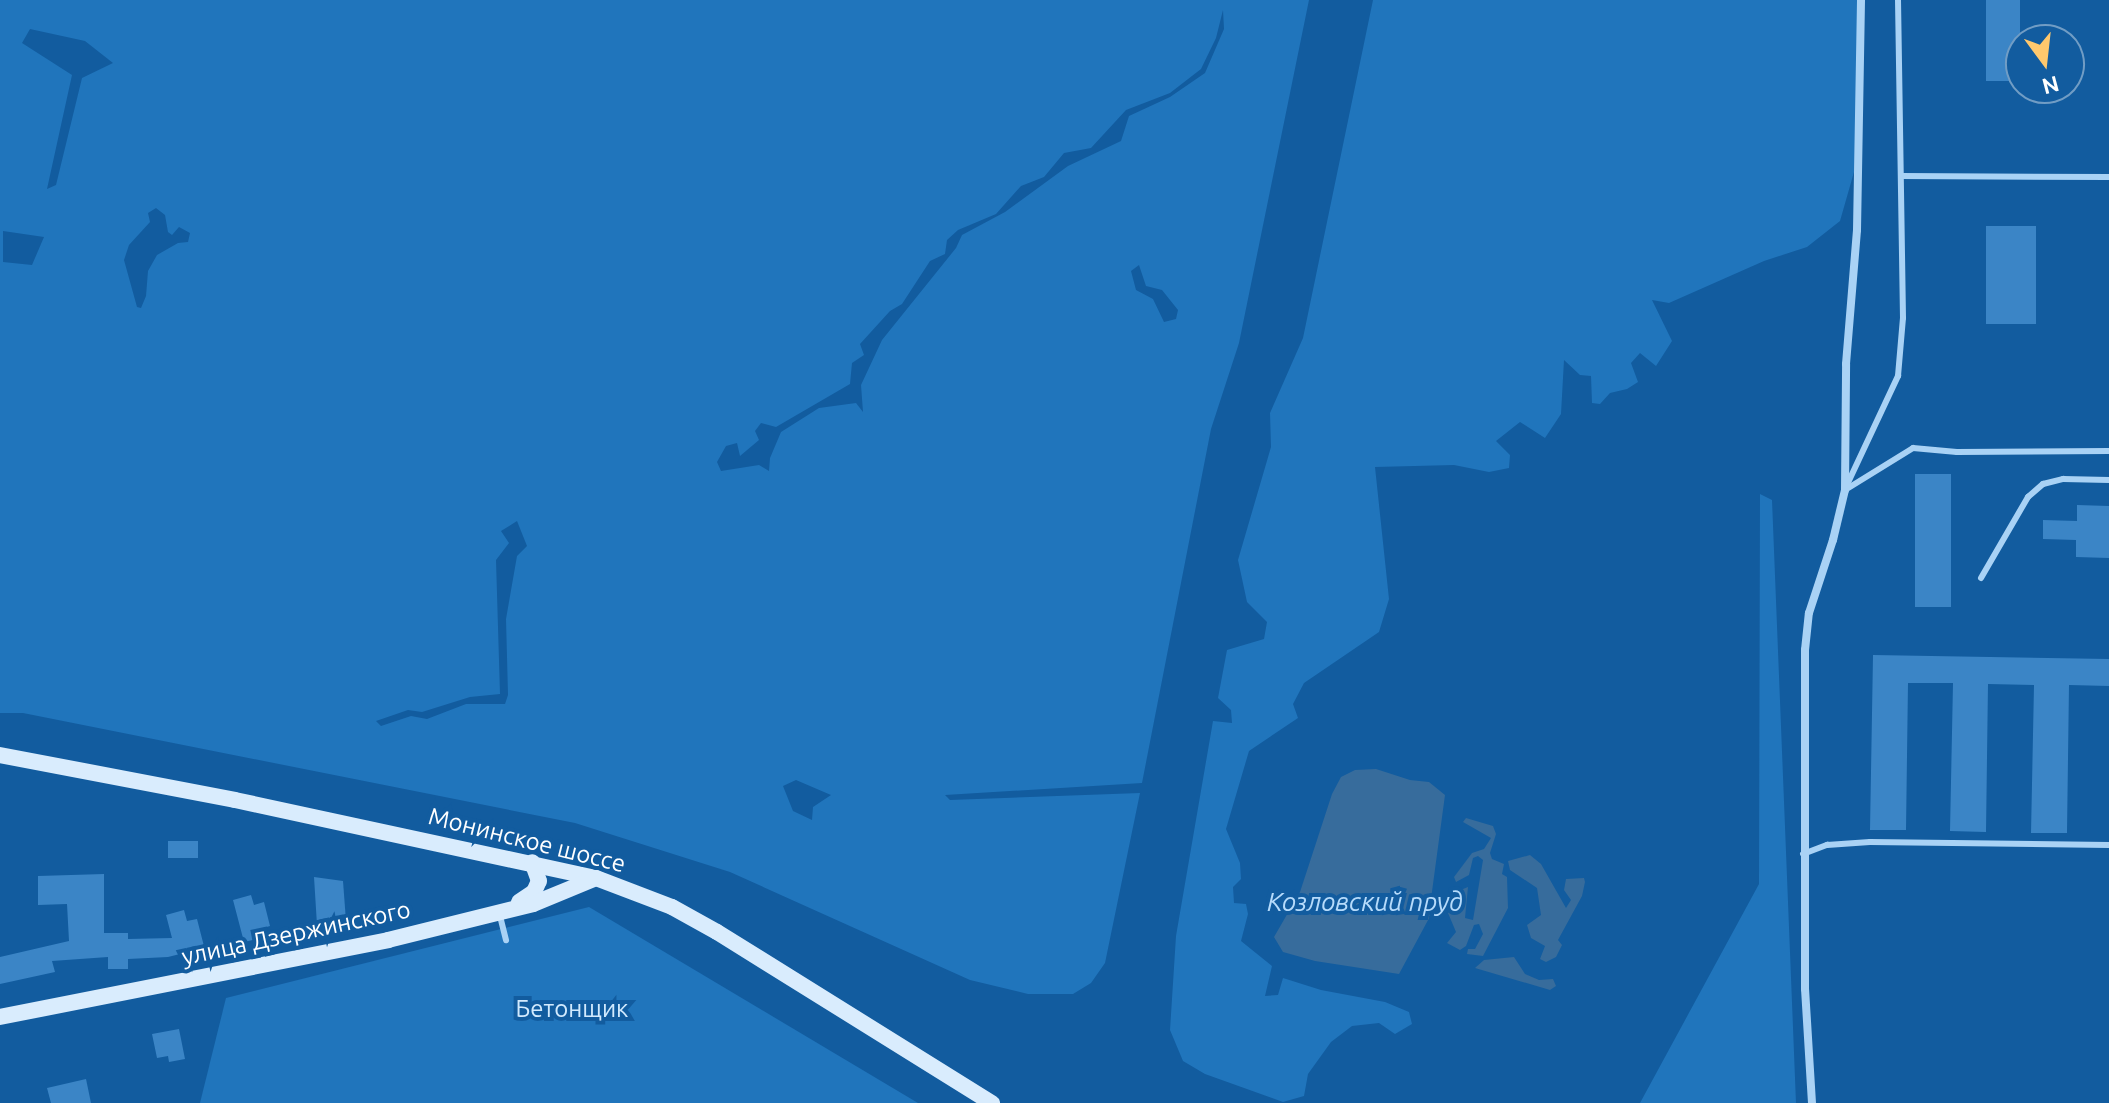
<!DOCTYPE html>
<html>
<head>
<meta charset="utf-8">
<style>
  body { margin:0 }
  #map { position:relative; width:2109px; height:1103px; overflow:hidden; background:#125c9f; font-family:Ubuntu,sans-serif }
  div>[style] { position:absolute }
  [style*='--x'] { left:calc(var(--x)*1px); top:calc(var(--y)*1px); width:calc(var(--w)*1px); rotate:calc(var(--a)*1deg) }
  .green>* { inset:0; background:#2075bc }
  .water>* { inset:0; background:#376c9c }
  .building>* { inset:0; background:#3b85c6; transform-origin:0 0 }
  .lane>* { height:6px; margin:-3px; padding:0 3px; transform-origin:3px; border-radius:3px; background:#a9d2f5 }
  .street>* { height:8px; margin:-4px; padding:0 4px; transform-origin:4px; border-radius:4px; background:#a9d2f5 }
  .secondary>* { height:16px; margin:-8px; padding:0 8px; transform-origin:8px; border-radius:8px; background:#d9ecfd }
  span { translate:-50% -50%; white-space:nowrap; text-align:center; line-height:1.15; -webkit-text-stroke:8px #125c9f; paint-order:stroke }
  .street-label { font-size:24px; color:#fff }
  .park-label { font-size:24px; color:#d2eafe }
  .water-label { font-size:26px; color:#b6dbfb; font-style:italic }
  .north { position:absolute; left:2005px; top:24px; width:80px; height:80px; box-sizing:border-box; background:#125c9f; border:2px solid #719dc5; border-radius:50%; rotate:165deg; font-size:22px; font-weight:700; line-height:32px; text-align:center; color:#fff }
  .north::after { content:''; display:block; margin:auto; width:28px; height:36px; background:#ffc86d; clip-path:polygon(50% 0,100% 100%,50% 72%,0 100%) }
</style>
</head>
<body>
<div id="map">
  <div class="green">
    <div style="clip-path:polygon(evenodd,0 0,1309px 0,1239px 343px,1211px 429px,1142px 783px,945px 795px,950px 800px,1140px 793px,1105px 963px,1091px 983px,1073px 994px,1028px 994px,970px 980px,730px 872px,575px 823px,23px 713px,0 713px,0 0,1223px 10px,1224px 29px,1205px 73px,1170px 97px,1129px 116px,1121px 141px,1068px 166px,1005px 212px,962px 235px,956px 248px,882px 340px,861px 385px,863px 412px,856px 403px,819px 408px,781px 432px,770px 458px,769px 471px,759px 465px,721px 471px,717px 462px,726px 446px,737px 443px,740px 456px,759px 440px,755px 431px,761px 423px,776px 427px,850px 384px,852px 363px,864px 355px,860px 344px,890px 311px,902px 304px,930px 261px,945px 254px,947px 240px,958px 230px,996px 214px,1021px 186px,1044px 177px,1064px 153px,1091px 148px,1126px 110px,1170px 93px,1201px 69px,1216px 38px,1223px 10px,0 0,30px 29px,85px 41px,113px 63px,82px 78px,56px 185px,47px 189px,72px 75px,22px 43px,30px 29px,0 0,156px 208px,165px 215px,168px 232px,172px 235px,179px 227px,190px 233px,188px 242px,178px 243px,157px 255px,148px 271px,146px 296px,141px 308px,137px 307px,124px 260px,129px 245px,150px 222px,148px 213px,156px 208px,0 0,3px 231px,44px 237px,32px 265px,3px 262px,3px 231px,0 0,1139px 265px,1146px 286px,1162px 290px,1178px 310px,1176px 319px,1164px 322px,1153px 299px,1136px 290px,1131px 271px,1139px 265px,0 0,517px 521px,527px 546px,517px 556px,506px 619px,508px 695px,505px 704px,466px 704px,427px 719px,411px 716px,381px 726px,376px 721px,408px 710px,422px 712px,470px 697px,500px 694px,496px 560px,509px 543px,501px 531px,517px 521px,0 0,796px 780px,831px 795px,813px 807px,812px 820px,793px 811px,783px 786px,796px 780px)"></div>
    <div style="clip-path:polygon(1373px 0,1860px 0,1856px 165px,1840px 221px,1807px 247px,1764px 261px,1669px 303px,1652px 300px,1672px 341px,1656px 366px,1640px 353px,1631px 363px,1638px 382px,1627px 389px,1610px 393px,1600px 404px,1592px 403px,1591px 376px,1580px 375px,1564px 360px,1561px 414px,1545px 438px,1520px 422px,1496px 441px,1510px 455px,1509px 468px,1489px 472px,1454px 465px,1375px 467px,1389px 599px,1379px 632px,1304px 683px,1293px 704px,1298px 718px,1249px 751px,1226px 829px,1240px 863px,1241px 879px,1233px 887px,1234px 903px,1246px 904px,1248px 914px,1241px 941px,1272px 966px,1265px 996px,1278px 995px,1283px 978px,1321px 990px,1385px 1002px,1409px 1012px,1412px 1024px,1395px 1034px,1379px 1023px,1352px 1026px,1331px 1042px,1308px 1074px,1304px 1096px,1283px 1102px,1205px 1074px,1183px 1061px,1170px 1030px,1176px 936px,1213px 721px,1232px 723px,1231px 710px,1218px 698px,1227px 650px,1264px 639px,1267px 622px,1247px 602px,1238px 560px,1271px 447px,1270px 413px,1303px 338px)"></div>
    <div style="clip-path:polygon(1760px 494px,1772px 500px,1796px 1103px,1640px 1103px,1759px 884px)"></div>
    <div style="clip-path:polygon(589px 907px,918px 1103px,200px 1103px,226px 998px)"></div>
  </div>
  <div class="water">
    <div style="clip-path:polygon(1376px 769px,1410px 780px,1429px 782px,1445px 795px,1431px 899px,1434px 909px,1399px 974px,1315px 961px,1283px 952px,1274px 937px,1300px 892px,1332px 794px,1341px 777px,1355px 770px)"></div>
    <div style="clip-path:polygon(1466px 818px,1493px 826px,1496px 834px,1490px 853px,1492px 859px,1504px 864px,1502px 874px,1507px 877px,1508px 908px,1483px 956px,1467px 954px,1468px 949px,1475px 949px,1483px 934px,1479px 924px,1474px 925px,1466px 946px,1460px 950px,1447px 943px,1456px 932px,1448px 913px,1455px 909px,1458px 891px,1468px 887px,1465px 918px,1473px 920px,1483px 860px,1478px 856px,1473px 858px,1469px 875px,1456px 882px,1454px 877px,1472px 853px,1484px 849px,1491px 838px,1463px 822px)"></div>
    <div style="clip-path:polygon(1530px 855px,1541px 864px,1566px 908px,1571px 900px,1564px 890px,1566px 879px,1584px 878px,1585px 882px,1582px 896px,1558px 940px,1562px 945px,1556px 957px,1546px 962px,1540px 959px,1545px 946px,1531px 938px,1527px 925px,1541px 915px,1537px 888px,1510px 870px,1508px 861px)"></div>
    <div style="clip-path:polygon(1514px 957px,1525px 974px,1539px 980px,1553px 979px,1556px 986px,1550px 990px,1475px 968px,1484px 960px)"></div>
  </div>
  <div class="building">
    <div style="left:1986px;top:0;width:34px;height:81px"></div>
    <div style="left:1986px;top:226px;width:50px;height:98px"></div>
    <div style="left:1915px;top:474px;width:36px;height:133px"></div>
    <div style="clip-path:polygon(2077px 505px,2109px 506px,2109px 558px,2076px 557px,2076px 540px,2043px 539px,2043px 520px,2077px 521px)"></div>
    <div style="clip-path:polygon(1873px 655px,2109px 659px,2109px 686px,2069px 685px,2067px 833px,2031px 833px,2034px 685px,1988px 684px,1986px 832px,1950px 831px,1953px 683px,1908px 683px,1906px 830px,1870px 830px)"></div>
    <div style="left:168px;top:841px;width:30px;height:17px"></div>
    <div style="clip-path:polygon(104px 874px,104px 933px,128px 933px,128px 939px,172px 938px,166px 915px,184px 910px,187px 921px,197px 919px,206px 954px,190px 958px,188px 952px,168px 957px,128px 959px,128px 969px,108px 969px,108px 957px,52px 961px,55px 972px,0 984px,0 957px,69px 941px,67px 904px,38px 905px,38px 876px)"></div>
    <div style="clip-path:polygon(314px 877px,343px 881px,346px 921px,317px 925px)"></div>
    <div style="clip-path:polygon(251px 895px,254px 905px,264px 902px,270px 926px,263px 928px,266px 937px,244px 942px,233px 900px)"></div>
    <div style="clip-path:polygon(179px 1029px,185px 1059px,169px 1062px,168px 1056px,157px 1058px,152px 1034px)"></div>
    <div style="clip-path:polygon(86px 1079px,91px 1103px,51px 1103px,47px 1088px)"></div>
  </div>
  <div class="lane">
    <div style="--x:1901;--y:176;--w:208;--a:0.3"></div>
    <div style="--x:1846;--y:487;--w:123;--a:-64.9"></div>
    <div style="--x:1898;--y:376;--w:58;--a:-85.1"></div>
    <div style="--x:1903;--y:318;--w:318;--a:-90.9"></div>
    <div style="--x:1845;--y:490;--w:80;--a:-31.7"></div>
    <div style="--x:1913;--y:448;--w:44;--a:5.2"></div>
    <div style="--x:1957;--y:452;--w:152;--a:-0.4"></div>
    <div style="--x:1981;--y:578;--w:94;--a:-59.9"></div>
    <div style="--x:2028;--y:497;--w:20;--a:-41"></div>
    <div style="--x:2043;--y:484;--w:21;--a:-14"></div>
    <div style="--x:2063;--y:479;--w:46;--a:1.2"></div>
    <div style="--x:1803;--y:854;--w:26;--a:-21"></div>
    <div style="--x:1827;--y:845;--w:43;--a:-4"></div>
    <div style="--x:1870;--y:842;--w:239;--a:0.7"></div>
    <div style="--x:500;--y:916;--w:25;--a:76"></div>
  </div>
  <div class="street">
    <div style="--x:1812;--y:1103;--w:114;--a:-93.5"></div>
    <div style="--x:1805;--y:989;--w:339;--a:-90"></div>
    <div style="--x:1805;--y:650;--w:37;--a:-84"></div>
    <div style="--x:1809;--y:613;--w:77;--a:-71.8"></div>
    <div style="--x:1833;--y:540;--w:51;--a:-76.5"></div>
    <div style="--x:1845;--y:490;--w:126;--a:-89.5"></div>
    <div style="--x:1846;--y:364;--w:134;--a:-85.3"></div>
    <div style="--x:1857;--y:230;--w:230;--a:-89"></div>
  </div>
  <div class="secondary">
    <div style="--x:0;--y:755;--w:239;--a:10.8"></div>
    <div style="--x:235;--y:800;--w:369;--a:12.2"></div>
    <div style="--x:596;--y:878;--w:81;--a:20.9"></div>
    <div style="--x:672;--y:907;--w:51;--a:29.1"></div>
    <div style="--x:717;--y:932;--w:324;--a:31.9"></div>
    <div style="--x:519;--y:902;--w:18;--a:-34"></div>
    <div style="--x:534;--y:892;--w:12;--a:-66"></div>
    <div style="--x:539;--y:881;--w:20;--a:-110"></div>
    <div style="--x:0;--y:1017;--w:396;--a:-11.2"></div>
    <div style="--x:388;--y:940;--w:149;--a:-13.9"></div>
    <div style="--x:533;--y:904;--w:68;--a:-22.4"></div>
  </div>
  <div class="street-label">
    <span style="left:527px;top:840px;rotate:14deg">Монинское шоссе</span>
    <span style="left:296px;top:933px;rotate:-12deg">улица Дзержинского</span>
  </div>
  <div class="park-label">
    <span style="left:572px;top:1009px">Бетонщик</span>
  </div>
  <div class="water-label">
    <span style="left:1365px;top:902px">Козловский пруд</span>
  </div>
  <div class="north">N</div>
</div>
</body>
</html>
